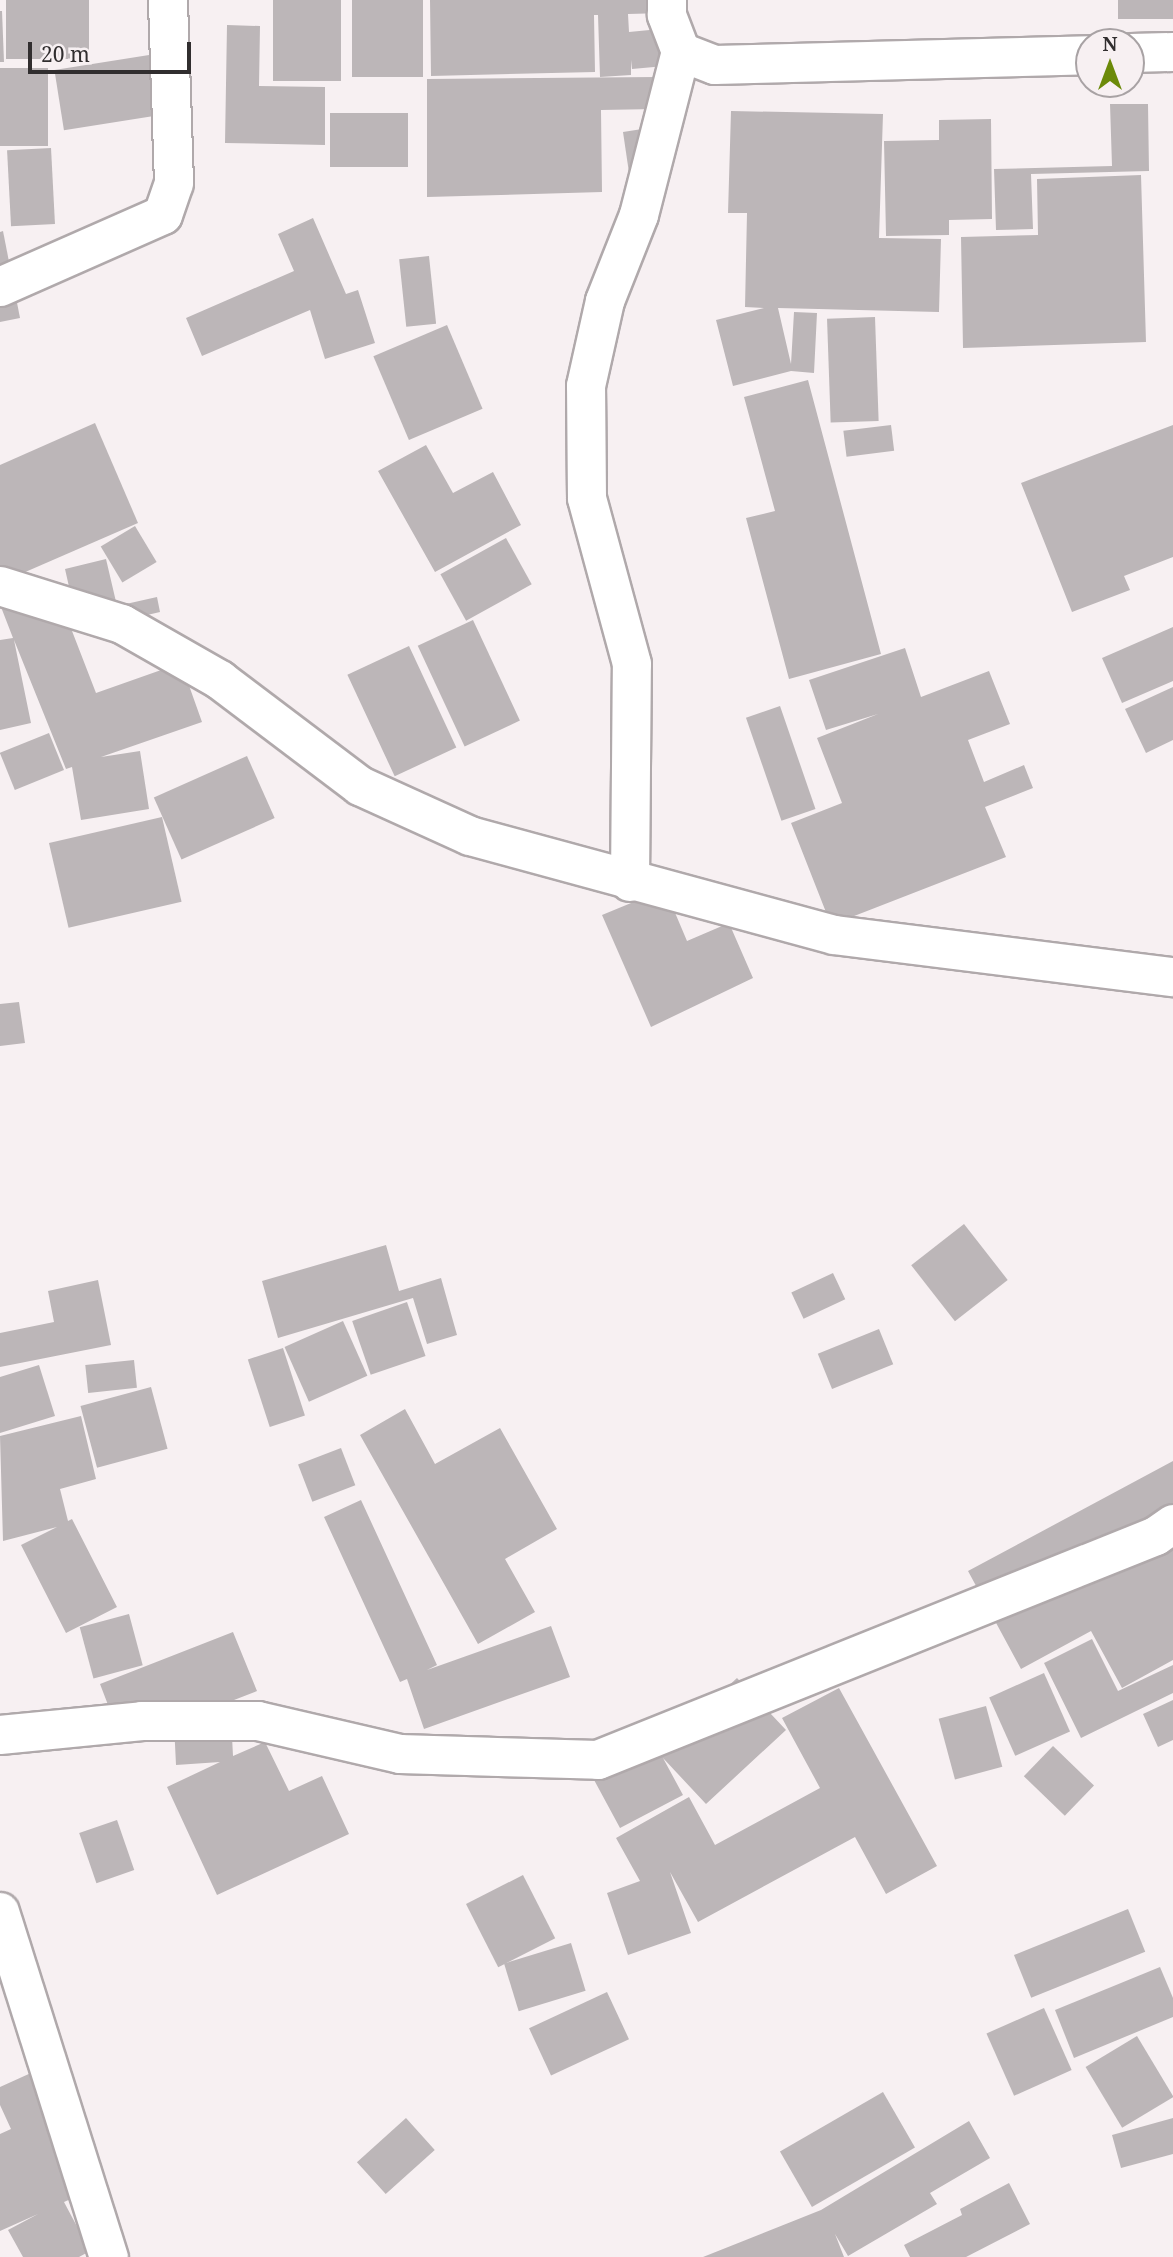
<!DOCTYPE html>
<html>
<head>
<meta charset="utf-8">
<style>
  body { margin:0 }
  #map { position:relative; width:1173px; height:2257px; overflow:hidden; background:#f7f0f2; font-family:"Noto Serif",serif }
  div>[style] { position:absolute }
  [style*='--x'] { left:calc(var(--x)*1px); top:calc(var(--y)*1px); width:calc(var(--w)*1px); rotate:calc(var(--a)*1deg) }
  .building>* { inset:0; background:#bcb6b8; transform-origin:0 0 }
  .roads { filter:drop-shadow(2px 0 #b0a9ab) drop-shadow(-2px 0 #b0a9ab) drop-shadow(0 2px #b0a9ab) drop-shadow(0 -2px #b0a9ab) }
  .minor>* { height:38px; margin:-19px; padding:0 19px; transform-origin:19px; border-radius:19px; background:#fff }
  span { translate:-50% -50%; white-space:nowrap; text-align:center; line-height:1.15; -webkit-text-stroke:5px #f7f0f2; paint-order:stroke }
  .north { position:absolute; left:1075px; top:28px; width:70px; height:70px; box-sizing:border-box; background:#f7f0f2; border:2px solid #a8a2a4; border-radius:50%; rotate:0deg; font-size:19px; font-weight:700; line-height:28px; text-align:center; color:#312e2f }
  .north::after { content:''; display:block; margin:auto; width:24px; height:32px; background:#6b8a09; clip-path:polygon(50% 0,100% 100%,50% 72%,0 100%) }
  .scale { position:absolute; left:28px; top:42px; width:163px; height:32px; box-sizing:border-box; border:4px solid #312e2f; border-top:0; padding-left:9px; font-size:21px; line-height:24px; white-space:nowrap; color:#312e2f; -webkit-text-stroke:5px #f7f0f2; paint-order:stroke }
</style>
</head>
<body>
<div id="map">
  <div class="building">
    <div style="left:6px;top:0;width:83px;height:59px"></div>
    <div style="left:273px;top:0;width:68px;height:81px"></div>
    <div style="left:352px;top:0;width:71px;height:77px"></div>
    <div style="clip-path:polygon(430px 0,665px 0,665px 13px,628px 14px,629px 32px,660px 29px,665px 66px,632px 69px,631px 60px,631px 75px,600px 77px,598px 15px,594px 15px,595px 72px,431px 76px)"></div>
    <div style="left:1118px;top:0;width:55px;height:19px"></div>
    <div style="clip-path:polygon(0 11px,2px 11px,4px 62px,0 62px)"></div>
    <div style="clip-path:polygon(227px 25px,260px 26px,259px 86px,325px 87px,325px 145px,225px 143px)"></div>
    <div style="left:168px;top:52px;width:61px;height:115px;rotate:81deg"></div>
    <div style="left:0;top:68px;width:48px;height:78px"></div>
    <div style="clip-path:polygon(656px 77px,656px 109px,601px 110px,602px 192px,427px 197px,427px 79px)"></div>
    <div style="clip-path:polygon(1110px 104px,1148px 104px,1149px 171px,1031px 174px,1033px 229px,996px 230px,994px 169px,1112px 166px)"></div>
    <div style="clip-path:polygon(731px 111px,883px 114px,879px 238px,941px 239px,939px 312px,778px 308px,791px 364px,794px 312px,817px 313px,814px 373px,791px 371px,733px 386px,716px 320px,764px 308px,745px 307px,747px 213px,728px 213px)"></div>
    <div style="left:330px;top:113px;width:78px;height:54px"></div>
    <div style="clip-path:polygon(991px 119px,992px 219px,949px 220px,949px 235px,886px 236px,884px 141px,939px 140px,939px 120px)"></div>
    <div style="clip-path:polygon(655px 127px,632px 193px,623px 132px)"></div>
    <div style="left:51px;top:148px;width:76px;height:44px;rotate:87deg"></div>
    <div style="clip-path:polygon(1141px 175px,1146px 342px,963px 348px,961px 237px,1038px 235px,1037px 179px)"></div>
    <div style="clip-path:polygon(313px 218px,346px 294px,358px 290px,375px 343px,325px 359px,310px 310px,202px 356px,186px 318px,294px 271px,278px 234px)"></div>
    <div style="clip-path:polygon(3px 231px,20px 318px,0 322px,0 232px)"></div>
    <div style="left:429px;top:256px;width:68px;height:30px;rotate:84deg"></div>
    <div style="left:875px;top:317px;width:104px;height:48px;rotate:88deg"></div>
    <div style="left:447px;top:325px;width:91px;height:80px;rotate:67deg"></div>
    <div style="clip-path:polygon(808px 380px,881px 654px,789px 679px,746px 518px,775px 511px,744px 397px)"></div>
    <div style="clip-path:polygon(95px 423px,138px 523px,0 583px,0 465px)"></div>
    <div style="left:891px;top:425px;width:26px;height:48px;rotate:83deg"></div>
    <div style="clip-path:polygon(1173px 425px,1173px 557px,1124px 576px,1130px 590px,1072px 612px,1021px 483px)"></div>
    <div style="clip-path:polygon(426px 445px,453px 493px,493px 472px,521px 525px,435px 572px,378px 471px)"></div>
    <div style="left:135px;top:526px;width:42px;height:40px;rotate:59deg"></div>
    <div style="left:506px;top:538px;width:53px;height:75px;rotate:61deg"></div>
    <div style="clip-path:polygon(106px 559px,117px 606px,157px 597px,160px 612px,79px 631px,65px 569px)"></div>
    <div style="clip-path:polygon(55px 587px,96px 693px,181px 663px,202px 722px,101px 757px,140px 751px,149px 809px,81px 820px,72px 767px,66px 769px,14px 640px,31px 723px,0 730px,0 640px,13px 638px,1px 607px)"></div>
    <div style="left:473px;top:620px;width:111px;height:61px;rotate:65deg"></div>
    <div style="clip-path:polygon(1173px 627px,1173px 681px,1122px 703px,1102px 658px)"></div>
    <div style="left:409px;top:646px;width:112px;height:68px;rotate:65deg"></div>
    <div style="clip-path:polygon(905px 648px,921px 697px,989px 671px,1010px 724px,968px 740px,984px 782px,1024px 765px,1033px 788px,985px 807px,1006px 857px,831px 925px,791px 823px,842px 803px,817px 738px,878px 714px,826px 730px,809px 680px)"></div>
    <div style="clip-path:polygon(1173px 687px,1173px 740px,1146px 753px,1125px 709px)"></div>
    <div style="left:780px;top:706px;width:109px;height:36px;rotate:71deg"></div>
    <div style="left:49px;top:733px;width:40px;height:53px;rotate:68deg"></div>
    <div style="left:247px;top:756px;width:68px;height:102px;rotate:66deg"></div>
    <div style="left:162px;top:817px;width:87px;height:116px;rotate:77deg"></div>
    <div style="clip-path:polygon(665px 889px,687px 941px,729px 923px,753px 978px,651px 1027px,602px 915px)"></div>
    <div style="clip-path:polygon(19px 1002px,25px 1043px,0 1046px,0 1004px)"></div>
    <div style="left:964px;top:1224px;width:71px;height:67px;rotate:52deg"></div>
    <div style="clip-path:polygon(386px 1245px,399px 1291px,441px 1278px,457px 1335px,427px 1344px,413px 1298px,278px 1338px,262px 1281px)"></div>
    <div style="left:833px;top:1273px;width:29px;height:46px;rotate:65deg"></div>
    <div style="clip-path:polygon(98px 1280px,111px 1345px,0 1367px,0 1333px,54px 1322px,48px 1291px)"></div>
    <div style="left:407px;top:1302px;width:57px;height:58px;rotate:71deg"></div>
    <div style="left:343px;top:1321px;width:60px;height:64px;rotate:66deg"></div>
    <div style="left:879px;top:1329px;width:38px;height:66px;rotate:68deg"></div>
    <div style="left:283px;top:1348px;width:71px;height:37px;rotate:72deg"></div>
    <div style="left:134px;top:1360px;width:28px;height:49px;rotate:84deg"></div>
    <div style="clip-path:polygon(39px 1365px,55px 1416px,0 1433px,0 1377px)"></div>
    <div style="left:151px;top:1387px;width:64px;height:73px;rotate:75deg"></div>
    <div style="clip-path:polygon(405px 1409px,435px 1464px,500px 1428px,557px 1529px,505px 1559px,535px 1612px,478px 1644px,360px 1435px)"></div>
    <div style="clip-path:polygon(81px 1416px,96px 1479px,60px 1489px,68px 1521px,72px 1519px,117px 1607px,66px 1633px,21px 1545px,57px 1527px,3px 1541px,0 1436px)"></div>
    <div style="left:341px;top:1448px;width:40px;height:46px;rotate:69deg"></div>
    <div style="clip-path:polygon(1173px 1461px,1173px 1660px,1122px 1688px,1091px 1631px,1021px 1669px,968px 1571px)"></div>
    <div style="clip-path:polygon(361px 1500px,437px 1665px,427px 1670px,551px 1626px,570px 1677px,424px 1729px,407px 1679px,400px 1682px,324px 1517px)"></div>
    <div style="left:129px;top:1614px;width:53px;height:51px;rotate:75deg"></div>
    <div style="clip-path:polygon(233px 1632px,257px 1691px,185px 1719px,231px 1717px,233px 1756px,265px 1742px,289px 1791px,322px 1776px,349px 1834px,217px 1895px,167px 1787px,220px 1762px,176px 1765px,174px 1724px,123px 1744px,100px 1684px)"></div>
    <div style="clip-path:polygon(1092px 1639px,1118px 1691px,1173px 1665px,1173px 1693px,1081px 1738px,1044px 1663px)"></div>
    <div style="left:1044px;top:1673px;width:64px;height:60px;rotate:66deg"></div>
    <div style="clip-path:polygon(737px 1678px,786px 1730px,706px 1804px,663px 1758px,683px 1795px,620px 1828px,593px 1778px,659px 1750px)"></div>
    <div style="clip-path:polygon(839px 1688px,937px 1866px,886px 1894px,855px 1837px,698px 1922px,670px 1872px,691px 1933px,628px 1955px,607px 1893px,640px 1881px,616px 1838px,689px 1797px,715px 1845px,820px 1788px,782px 1718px)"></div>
    <div style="clip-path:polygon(1173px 1700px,1173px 1740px,1158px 1747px,1143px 1714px)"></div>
    <div style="left:986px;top:1706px;width:63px;height:49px;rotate:75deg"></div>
    <div style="left:1053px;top:1746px;width:57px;height:42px;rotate:44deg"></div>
    <div style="left:117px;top:1820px;width:53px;height:40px;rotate:71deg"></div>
    <div style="left:523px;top:1875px;width:71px;height:64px;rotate:63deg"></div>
    <div style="left:1128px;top:1909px;width:46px;height:123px;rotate:68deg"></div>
    <div style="left:571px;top:1943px;width:50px;height:70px;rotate:73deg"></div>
    <div style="clip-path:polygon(1160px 1967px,1173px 1998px,1173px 2017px,1074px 2058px,1055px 2010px)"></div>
    <div style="left:607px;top:1992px;width:52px;height:86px;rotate:65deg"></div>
    <div style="left:1044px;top:2008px;width:68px;height:63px;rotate:66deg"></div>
    <div style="left:1137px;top:2036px;width:71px;height:60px;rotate:59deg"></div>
    <div style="clip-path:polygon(53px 2063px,107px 2183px,64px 2202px,90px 2251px,79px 2257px,23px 2257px,8px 2230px,38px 2214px,0 2231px,0 2134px,11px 2129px,0 2105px,0 2087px)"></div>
    <div style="left:883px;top:2092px;width:64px;height:119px;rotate:60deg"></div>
    <div style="left:406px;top:2118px;width:43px;height:66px;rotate:48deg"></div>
    <div style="clip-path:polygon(1173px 2118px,1173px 2154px,1121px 2168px,1112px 2135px)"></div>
    <div style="clip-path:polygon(969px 2121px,990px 2158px,930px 2193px,937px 2204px,848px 2256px,835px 2234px,844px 2257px,703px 2257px,821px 2210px)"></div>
    <div style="clip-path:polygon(1009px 2183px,1030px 2224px,966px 2257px,910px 2257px,904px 2245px,962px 2215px,960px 2209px)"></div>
  </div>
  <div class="roads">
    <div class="minor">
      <div style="--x:681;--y:52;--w:36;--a:21"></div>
      <div style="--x:715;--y:65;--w:374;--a:-1.5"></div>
      <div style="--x:1131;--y:53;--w:42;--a:-1.4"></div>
      <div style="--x:0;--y:287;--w:178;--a:-23.8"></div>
      <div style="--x:163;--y:215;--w:34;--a:-71"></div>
      <div style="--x:174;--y:183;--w:183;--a:-91.9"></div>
      <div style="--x:0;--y:586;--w:128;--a:17.3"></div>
      <div style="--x:122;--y:624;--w:113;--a:29.7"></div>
      <div style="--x:220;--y:680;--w:176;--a:37.1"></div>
      <div style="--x:360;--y:786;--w:121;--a:24.4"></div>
      <div style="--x:470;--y:836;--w:377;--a:15.2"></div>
      <div style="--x:834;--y:935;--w:342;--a:7.1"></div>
      <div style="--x:630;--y:882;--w:218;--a:-89.5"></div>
      <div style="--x:632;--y:664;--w:172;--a:-105.2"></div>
      <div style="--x:587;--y:498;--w:112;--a:-90.5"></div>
      <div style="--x:586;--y:386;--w:87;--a:-77.4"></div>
      <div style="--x:605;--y:301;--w:92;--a:-68.4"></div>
      <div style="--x:639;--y:215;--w:168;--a:-75.6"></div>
      <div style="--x:681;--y:52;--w:40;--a:-111"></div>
      <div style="--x:667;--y:15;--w:15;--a:-90"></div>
      <div style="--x:0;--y:1735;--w:143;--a:-5.6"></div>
      <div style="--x:142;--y:1721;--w:116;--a:0"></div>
      <div style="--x:258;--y:1721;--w:146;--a:13.1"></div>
      <div style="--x:400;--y:1754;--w:198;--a:1.7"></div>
      <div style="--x:598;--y:1760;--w:601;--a:-21.87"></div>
      <div style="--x:1156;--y:1536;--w:21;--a:-35"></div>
      <div style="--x:0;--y:1912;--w:362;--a:72.5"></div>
    </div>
  </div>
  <div class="north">N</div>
  <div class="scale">20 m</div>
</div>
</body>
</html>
